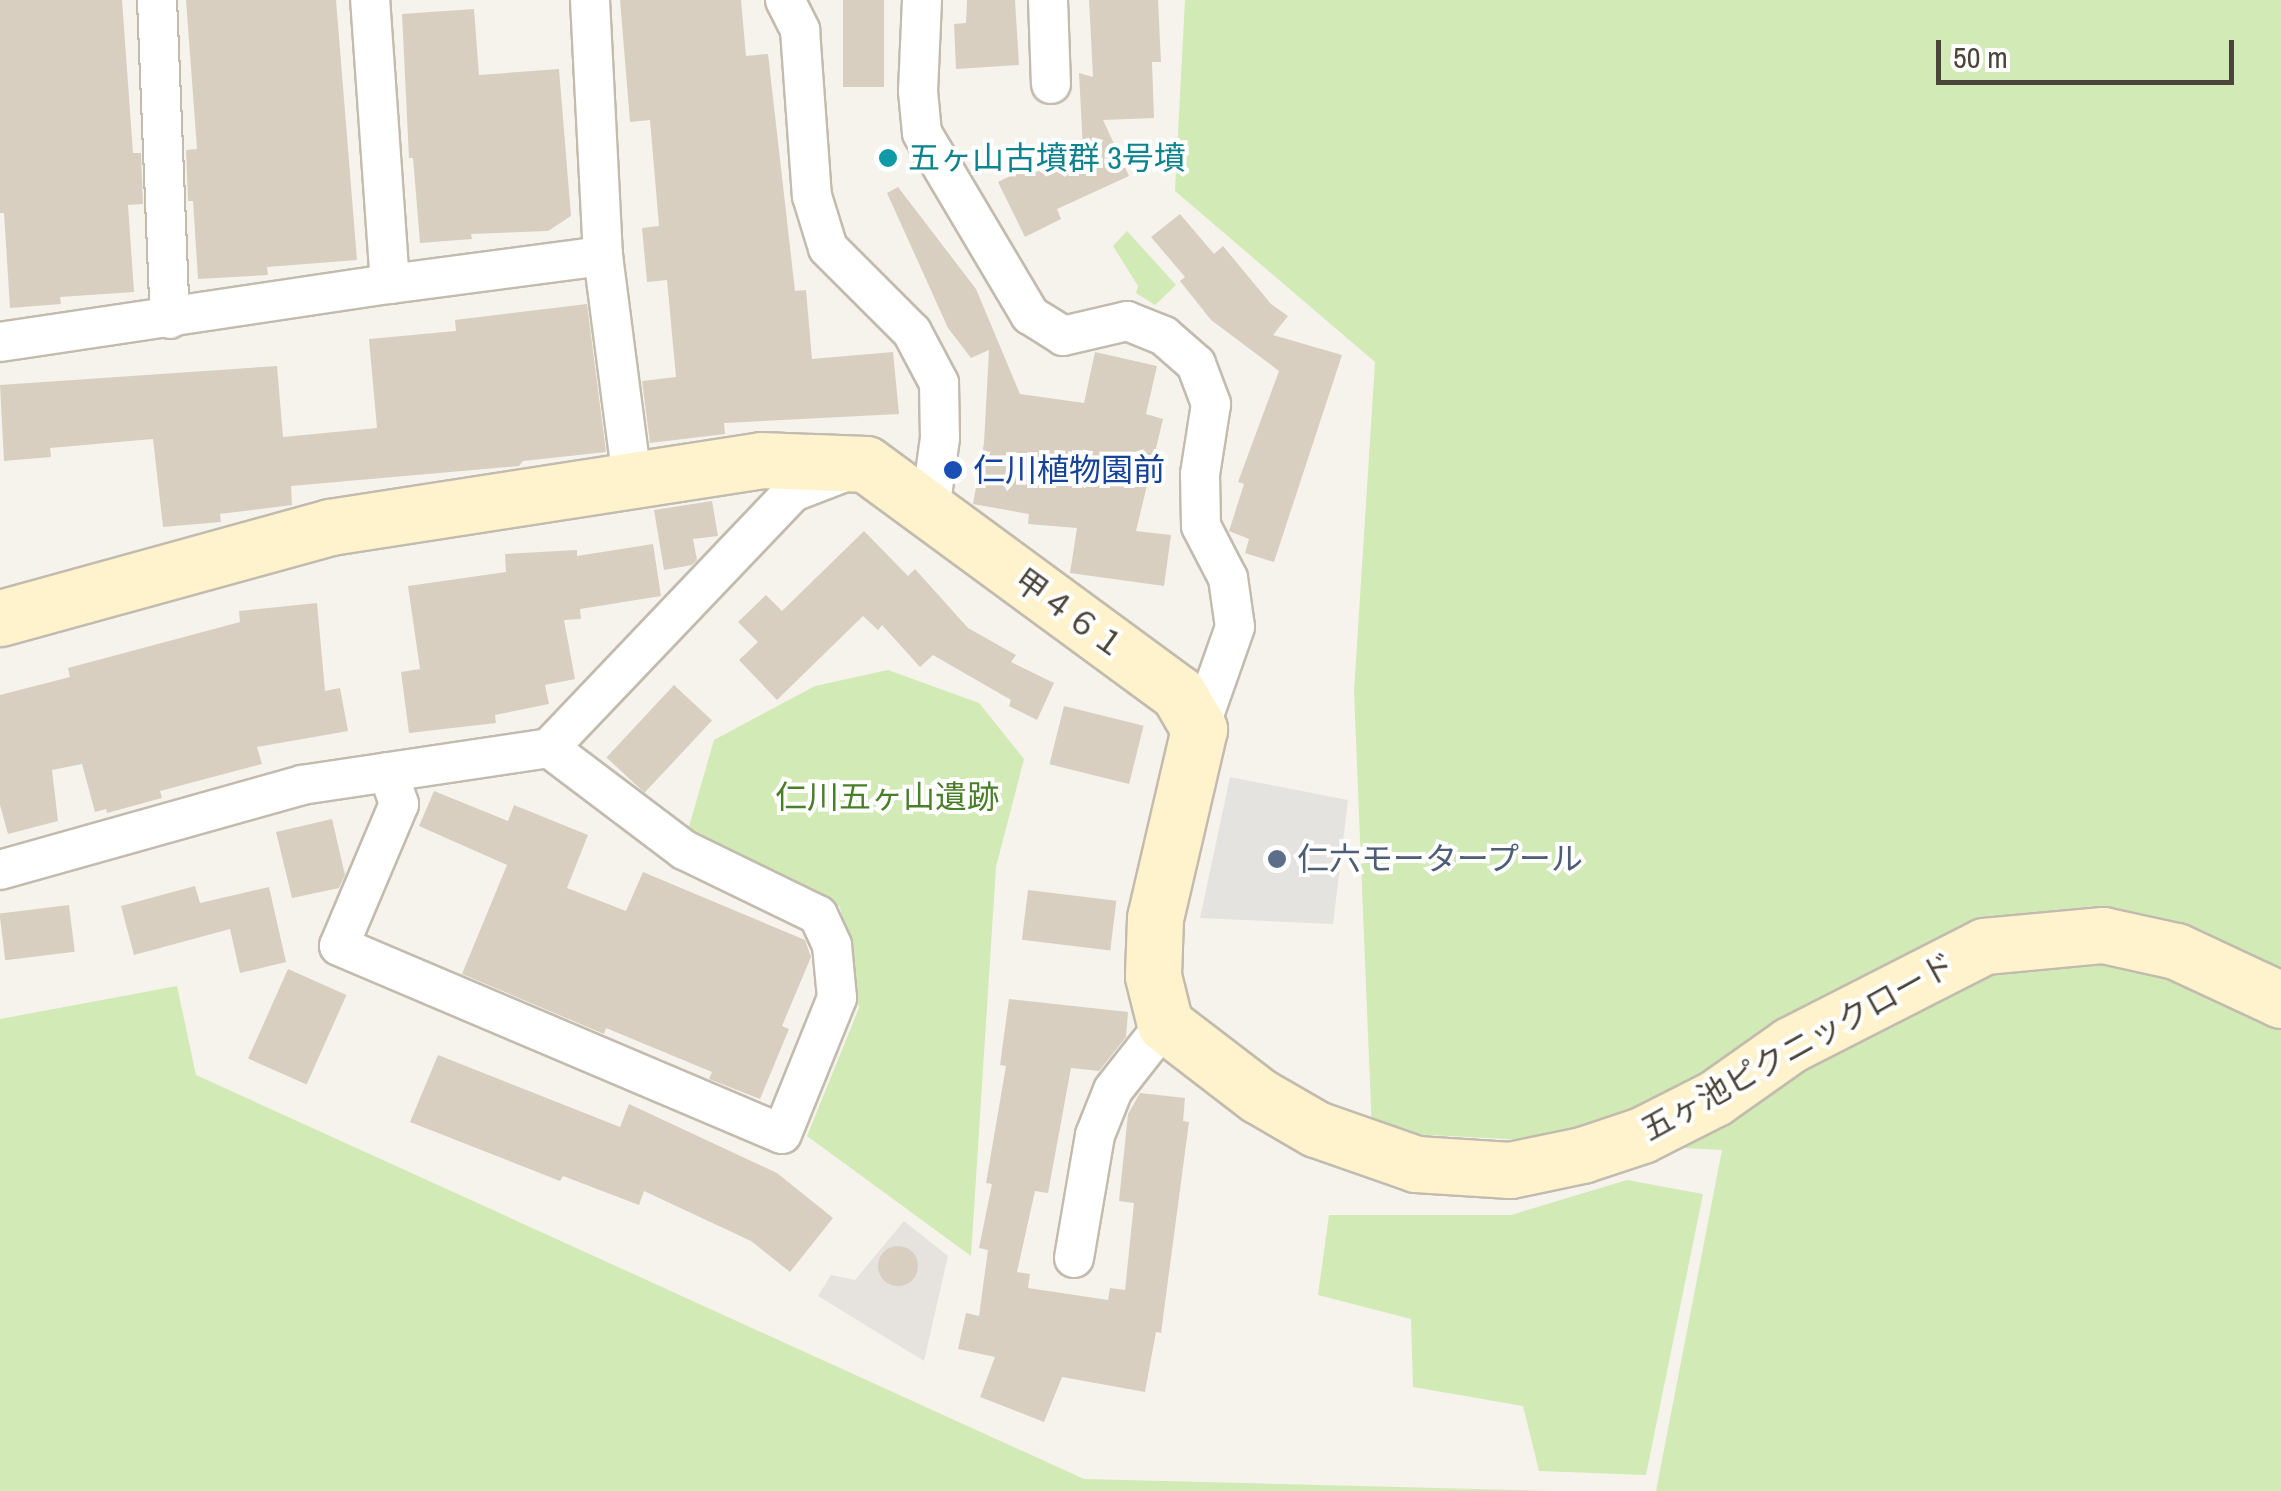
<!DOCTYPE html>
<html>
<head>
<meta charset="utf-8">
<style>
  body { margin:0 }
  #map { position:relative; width:2281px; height:1491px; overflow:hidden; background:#f6f3ec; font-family:"Archivo Narrow","Noto Sans JP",sans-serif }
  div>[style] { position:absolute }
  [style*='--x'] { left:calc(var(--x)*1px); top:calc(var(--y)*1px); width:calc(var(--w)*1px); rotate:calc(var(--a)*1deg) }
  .industrial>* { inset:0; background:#e6e2dd }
  .green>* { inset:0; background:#d2eab5 }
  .parking>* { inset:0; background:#e5e3e0 }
  .building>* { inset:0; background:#d8cfc1; transform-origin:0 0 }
  .round { border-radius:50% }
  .roads { filter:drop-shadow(2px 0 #c2bbae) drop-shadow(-2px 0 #c2bbae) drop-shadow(0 2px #c2bbae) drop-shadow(0 -2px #c2bbae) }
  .street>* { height:38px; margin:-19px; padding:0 19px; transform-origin:19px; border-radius:19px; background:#fff }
  .secondary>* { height:55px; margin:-27.5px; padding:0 27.5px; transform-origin:27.5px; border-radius:27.5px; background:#fff3cd }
  .dots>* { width:28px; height:28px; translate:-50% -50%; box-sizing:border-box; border:5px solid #fff; border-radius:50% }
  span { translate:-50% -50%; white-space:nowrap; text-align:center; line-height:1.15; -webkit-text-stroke:8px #fff; paint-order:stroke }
  .culture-label { font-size:32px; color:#0d838f }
  .left { translate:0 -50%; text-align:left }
  .transit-label { font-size:32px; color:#164399 }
  .street-label { font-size:32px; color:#4b4439 }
  .park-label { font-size:32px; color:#4a7f2a }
  .service-label { font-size:32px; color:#4e5e75 }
  .scale { position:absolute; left:1936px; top:40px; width:298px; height:45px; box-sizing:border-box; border:5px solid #4b4439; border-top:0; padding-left:12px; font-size:30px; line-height:35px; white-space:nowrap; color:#4b4439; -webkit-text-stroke:8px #fff; paint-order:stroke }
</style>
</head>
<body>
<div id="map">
  <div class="industrial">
    <div style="clip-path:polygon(904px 1221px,948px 1256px,924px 1361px,818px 1296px,831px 1275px,855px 1280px)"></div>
  </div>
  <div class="green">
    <div style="clip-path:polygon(1185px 0,2281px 0,2281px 1491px,1656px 1491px,1722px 1150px,1372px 1132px,1354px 692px,1375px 362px,1175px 191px)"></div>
    <div style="clip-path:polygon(1127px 231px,1176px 285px,1155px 305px,1136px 293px,1138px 286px,1113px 246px)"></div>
    <div style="clip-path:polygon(888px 670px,979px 703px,1024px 759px,996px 867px,971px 1256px,807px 1136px,859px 1008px,840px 907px,688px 830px,714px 740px,815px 686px)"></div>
    <div style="clip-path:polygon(177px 986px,196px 1075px,1084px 1479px,1552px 1491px,0 1491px,0 1019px)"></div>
    <div style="clip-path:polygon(1627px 1180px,1703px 1194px,1646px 1475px,1539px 1471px,1523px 1406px,1413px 1387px,1411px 1319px,1318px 1295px,1329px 1215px,1511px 1215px)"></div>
  </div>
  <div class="parking">
    <div style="clip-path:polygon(1230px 777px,1348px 800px,1333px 924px,1200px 918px)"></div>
  </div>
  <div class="building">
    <div style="clip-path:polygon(0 0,122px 0,133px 153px,141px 153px,143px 204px,128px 205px,134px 292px,60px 297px,61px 304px,10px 308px,4px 213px,0 213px)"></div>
    <div style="clip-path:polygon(186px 0,336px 0,357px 260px,267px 267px,268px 275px,198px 279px,193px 201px,188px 201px,186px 150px,197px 149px)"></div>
    <div style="clip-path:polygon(620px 0,741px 0,746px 56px,768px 54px,795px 291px,806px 290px,812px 359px,893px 352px,899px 414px,724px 423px,725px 434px,650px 443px,642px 381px,676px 377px,667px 280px,647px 282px,642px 228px,659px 226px,650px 120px,630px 122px)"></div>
    <div style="left:843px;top:0;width:41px;height:87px"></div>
    <div style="clip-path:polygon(967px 0,1015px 0,1019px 65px,956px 69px,954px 24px,966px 23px)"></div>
    <div style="clip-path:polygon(1089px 0,1158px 0,1161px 62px,1152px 62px,1154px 118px,1103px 120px,1129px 176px,1057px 209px,1061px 219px,1025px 237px,998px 182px,1035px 164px,1038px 170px,1083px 150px,1079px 73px,1093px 77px)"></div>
    <div style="clip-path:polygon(474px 9px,479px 75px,559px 69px,571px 216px,548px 231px,471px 234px,472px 239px,420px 243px,413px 158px,409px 158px,402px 14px)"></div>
    <div style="clip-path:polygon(898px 187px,976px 289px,1020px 394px,1084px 403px,1095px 352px,1157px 366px,1146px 414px,1163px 419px,1136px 531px,1171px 535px,1164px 586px,1070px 573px,1077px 528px,1028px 524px,1029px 514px,973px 504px,984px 443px,989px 350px,971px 358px,948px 328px,887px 193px)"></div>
    <div style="clip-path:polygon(1180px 214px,1214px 254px,1223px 246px,1271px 304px,1288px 316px,1273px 335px,1342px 355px,1274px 562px,1245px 553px,1249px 539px,1229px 531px,1244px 484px,1238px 482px,1279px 371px,1211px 320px,1180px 281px,1185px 277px,1151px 237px)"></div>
    <div style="clip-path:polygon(587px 304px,606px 452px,523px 461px,519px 466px,291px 486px,292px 505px,220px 514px,221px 522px,163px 527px,153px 439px,50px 448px,51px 457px,4px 461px,0 385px,277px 366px,283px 437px,377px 428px,369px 339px,456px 331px,455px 320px)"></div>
    <div style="clip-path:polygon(712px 501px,718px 536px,693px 539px,697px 560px,692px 565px,664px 570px,654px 510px)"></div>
    <div style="clip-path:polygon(864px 531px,908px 576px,915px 569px,968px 628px,1016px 655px,1011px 662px,1054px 683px,1037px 720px,1009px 706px,1011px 700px,933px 655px,920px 667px,882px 625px,878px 630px,863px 616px,777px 700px,739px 660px,758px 642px,738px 622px,766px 595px,782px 611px)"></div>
    <div style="clip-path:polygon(653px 544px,661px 596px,580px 609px,581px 619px,564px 620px,575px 679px,545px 685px,549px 704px,495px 715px,496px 723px,409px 733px,401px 672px,420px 669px,408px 586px,506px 572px,505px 554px,577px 550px,577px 556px)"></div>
    <div style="clip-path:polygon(317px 603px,325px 691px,340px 688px,348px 731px,257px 747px,262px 764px,160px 791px,162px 798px,107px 813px,106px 809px,95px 812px,82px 764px,52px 770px,58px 821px,8px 834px,0 805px,0 695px,70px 677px,68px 668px,240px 622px,239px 611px)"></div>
    <div style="left:674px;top:685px;width:52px;height:99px;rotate:43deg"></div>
    <div style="left:1064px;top:706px;width:82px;height:60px;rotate:14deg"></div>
    <div style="clip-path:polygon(434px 791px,508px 821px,514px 805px,588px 835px,567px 888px,626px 911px,643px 872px,805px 940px,811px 957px,782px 1026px,789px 1029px,760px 1099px,709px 1079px,712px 1072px,606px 1028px,604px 1034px,462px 974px,507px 865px,419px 826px)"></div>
    <div style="clip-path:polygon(332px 819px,345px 875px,339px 888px,292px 898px,276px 832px)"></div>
    <div style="clip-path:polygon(195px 886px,200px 903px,269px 887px,286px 962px,240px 973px,230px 929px,134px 955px,121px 906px)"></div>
    <div style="left:1028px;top:890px;width:89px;height:50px;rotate:7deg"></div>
    <div style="left:69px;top:905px;width:47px;height:70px;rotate:83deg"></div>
    <div style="left:288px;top:969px;width:64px;height:98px;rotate:24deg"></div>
    <div style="clip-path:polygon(1009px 999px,1128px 1012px,1126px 1037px,1099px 1071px,1071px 1068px,1048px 1193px,1035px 1191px,1017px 1272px,1030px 1274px,1028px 1288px,1108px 1300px,1110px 1288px,1125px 1290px,1134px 1203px,1119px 1201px,1128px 1114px,1140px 1093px,1185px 1098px,1183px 1121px,1189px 1122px,1161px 1333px,1156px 1332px,1145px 1392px,1062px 1377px,1044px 1422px,980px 1397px,995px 1357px,958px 1349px,966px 1313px,979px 1316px,988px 1250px,979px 1248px,992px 1184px,986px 1183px,1006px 1066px,1000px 1065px)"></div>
    <div style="clip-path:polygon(438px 1055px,620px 1127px,629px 1104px,777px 1173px,833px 1218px,790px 1272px,751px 1241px,644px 1191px,639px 1205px,563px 1176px,560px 1181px,410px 1122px)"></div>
    <div class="round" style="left:878px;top:1246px;width:40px;height:40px"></div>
  </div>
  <div class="roads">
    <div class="street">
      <div style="--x:157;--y:0;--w:319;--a:87.7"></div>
      <div style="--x:590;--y:0;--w:256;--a:87.1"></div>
      <div style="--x:603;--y:256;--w:226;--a:82.6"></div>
      <div style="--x:785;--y:0;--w:34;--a:63"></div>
      <div style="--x:800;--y:30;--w:166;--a:85.9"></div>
      <div style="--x:812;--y:196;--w:54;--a:72.9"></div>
      <div style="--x:828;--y:248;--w:119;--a:45"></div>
      <div style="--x:912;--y:332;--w:58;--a:62.1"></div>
      <div style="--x:939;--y:383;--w:55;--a:89"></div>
      <div style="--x:940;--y:438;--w:73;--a:97.9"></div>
      <div style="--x:922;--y:0;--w:91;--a:92.5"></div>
      <div style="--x:918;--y:91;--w:42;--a:84.6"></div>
      <div style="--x:922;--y:133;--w:212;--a:59.3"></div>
      <div style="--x:1030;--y:315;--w:39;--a:32"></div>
      <div style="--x:1063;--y:336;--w:66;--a:-13.2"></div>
      <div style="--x:1127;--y:321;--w:40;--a:22"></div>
      <div style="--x:1164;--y:336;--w:43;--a:41.2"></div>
      <div style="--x:1196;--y:364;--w:43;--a:69.4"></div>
      <div style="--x:1211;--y:404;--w:71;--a:98.9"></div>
      <div style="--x:1200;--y:474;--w:52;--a:88.9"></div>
      <div style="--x:1201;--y:526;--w:59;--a:62.6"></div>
      <div style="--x:1228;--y:578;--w:49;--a:81.9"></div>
      <div style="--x:1235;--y:627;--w:108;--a:109.4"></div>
      <div style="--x:1048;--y:0;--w:84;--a:88"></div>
      <div style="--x:390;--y:284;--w:215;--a:-7.5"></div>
      <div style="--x:0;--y:342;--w:394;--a:-8.5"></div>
      <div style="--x:390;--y:284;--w:285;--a:-94"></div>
      <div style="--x:388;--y:772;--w:34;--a:71"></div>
      <div style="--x:399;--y:804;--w:154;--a:112.9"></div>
      <div style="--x:339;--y:946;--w:481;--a:23"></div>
      <div style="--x:782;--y:1134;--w:147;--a:-68"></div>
      <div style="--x:837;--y:998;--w:53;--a:-95.4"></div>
      <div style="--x:832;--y:945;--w:33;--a:-115"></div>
      <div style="--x:818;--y:915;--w:149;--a:-154.1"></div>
      <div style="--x:684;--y:850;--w:169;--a:-142.9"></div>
      <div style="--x:0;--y:870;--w:314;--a:-15.7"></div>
      <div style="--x:302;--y:785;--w:250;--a:-8.5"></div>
      <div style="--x:549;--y:748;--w:354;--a:-46.4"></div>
      <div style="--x:793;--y:492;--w:61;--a:-21.1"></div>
      <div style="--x:1074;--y:1258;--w:125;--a:-80.3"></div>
      <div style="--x:1095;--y:1135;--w:48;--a:-68.2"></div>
      <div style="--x:1113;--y:1090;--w:84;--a:-51.8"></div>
    </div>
    <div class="secondary">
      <div style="--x:0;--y:618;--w:342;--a:-15.4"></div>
      <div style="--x:330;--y:527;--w:436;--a:-8.8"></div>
      <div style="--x:761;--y:460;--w:105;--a:2.2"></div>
      <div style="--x:866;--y:464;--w:387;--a:36.3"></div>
      <div style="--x:1178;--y:693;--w:42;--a:59.7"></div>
      <div style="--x:1199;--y:729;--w:194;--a:103.1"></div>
      <div style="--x:1155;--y:918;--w:58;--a:92"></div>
      <div style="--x:1153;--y:976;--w:49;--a:76"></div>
      <div style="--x:1165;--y:1024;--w:118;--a:37.5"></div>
      <div style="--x:1259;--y:1096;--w:66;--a:30.1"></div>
      <div style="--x:1316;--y:1129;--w:106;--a:19.3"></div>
      <div style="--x:1416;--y:1164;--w:94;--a:3.7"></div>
      <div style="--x:1510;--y:1170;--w:74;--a:-11.8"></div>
      <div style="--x:1582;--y:1155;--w:63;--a:-18.4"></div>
      <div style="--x:1642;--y:1135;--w:82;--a:-26.9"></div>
      <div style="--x:1715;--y:1098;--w:92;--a:-35.2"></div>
      <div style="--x:1790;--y:1045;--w:218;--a:-27"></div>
      <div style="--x:1984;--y:946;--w:120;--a:-5.3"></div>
      <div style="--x:2103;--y:935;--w:75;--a:12.4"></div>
      <div style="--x:2176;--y:951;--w:116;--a:25"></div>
    </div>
  </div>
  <div class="dots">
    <div style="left:888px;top:158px;background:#0f9aa8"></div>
    <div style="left:953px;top:470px;background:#1a4fb4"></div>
    <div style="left:1277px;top:859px;background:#5c6f8a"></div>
  </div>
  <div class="culture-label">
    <span class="left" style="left:908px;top:158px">五ヶ山古墳群 3号墳</span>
  </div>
  <div class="transit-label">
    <span class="left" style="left:973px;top:470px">仁川植物園前</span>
  </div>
  <div class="street-label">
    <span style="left:1070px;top:614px;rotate:36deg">甲４６１</span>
    <span style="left:1798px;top:1047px;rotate:-29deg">五ヶ池ピクニックロード</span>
  </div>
  <div class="park-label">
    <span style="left:887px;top:797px">仁川五ヶ山遺跡</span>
  </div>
  <div class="service-label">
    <span class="left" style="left:1297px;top:859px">仁六モータープール</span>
  </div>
  <div class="scale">50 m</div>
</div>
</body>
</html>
